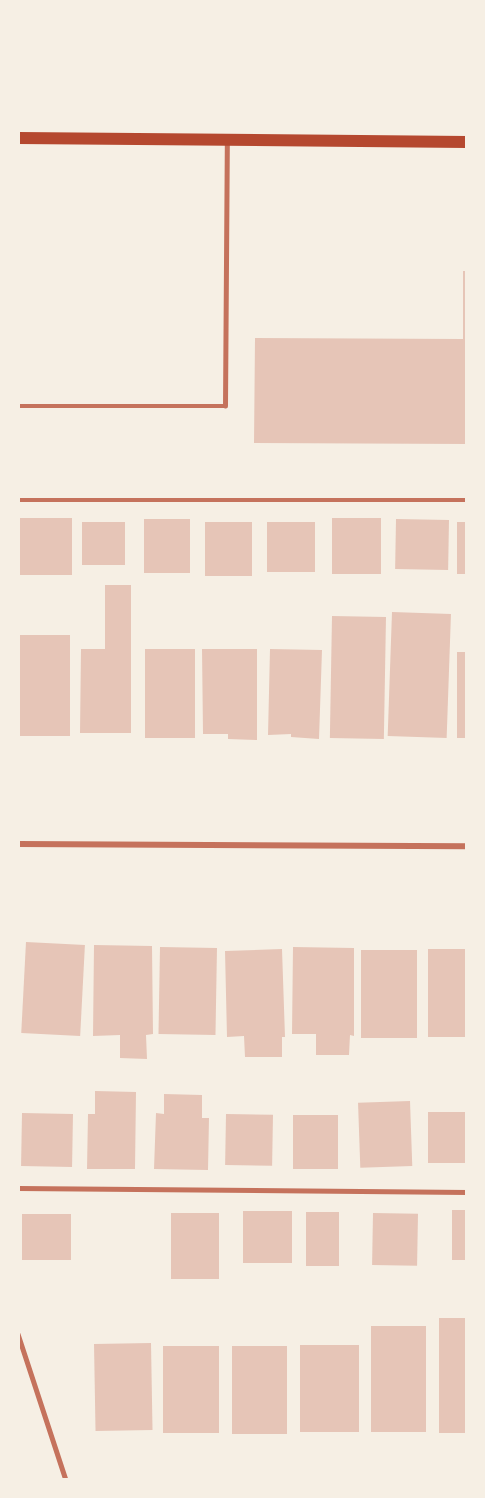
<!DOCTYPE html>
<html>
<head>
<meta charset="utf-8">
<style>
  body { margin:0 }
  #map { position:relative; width:485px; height:1498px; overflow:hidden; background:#f6efe4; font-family:"Nunito Sans",sans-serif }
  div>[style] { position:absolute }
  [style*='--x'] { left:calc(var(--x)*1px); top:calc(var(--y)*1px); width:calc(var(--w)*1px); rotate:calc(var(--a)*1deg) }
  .building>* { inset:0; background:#e6c5b7; transform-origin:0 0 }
  .service>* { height:4.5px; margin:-2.25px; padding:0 2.25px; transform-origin:2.25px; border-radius:2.25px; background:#c5725c }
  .minor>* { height:6px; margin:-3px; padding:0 3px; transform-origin:3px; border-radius:3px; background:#c5725c }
  .secondary>* { height:12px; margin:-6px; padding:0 6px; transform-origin:6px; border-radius:6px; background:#b5482f }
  span { translate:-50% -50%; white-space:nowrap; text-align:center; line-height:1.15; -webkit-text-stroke:4.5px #f6efe4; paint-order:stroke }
  .frame { position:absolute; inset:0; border:20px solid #f6efe4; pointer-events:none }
</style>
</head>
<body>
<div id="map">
  <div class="building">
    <div style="clip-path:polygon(463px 271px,467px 271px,467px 444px,254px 443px,255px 338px,463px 339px)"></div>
    <div style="left:18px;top:518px;width:54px;height:57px"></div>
    <div style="left:332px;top:518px;width:49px;height:56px"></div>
    <div style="left:144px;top:519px;width:46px;height:54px"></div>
    <div style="left:396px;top:519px;width:53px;height:50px;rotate:1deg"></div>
    <div style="left:82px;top:522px;width:43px;height:43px"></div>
    <div style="left:252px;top:522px;width:54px;height:47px;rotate:90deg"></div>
    <div style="left:267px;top:522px;width:48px;height:50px"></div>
    <div style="left:457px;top:522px;width:10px;height:52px"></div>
    <div style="clip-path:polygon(105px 585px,131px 585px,131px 733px,80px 733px,81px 649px,105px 649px)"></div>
    <div style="left:392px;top:612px;width:59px;height:124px;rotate:2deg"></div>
    <div style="left:332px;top:616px;width:54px;height:122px;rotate:1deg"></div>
    <div style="left:18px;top:635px;width:52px;height:101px"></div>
    <div style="left:145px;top:649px;width:50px;height:89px"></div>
    <div style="clip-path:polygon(202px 649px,257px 649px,257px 740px,228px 739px,228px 734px,203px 734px)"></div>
    <div style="clip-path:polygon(270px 649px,322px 650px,319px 739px,291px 737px,291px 734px,268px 735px)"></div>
    <div style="left:457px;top:652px;width:10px;height:86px"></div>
    <div style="left:26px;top:942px;width:59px;height:91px;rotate:3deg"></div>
    <div style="clip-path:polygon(94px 945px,152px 946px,153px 1034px,146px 1035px,147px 1059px,120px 1058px,120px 1035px,93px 1036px)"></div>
    <div style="left:160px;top:947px;width:57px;height:87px;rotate:1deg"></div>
    <div style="clip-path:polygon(293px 947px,354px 948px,354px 1036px,350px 1035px,349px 1055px,316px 1055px,316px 1034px,292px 1034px)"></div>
    <div style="clip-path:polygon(282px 949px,285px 1037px,282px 1037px,282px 1057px,245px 1057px,244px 1036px,227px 1037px,225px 951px)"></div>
    <div style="left:428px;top:949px;width:39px;height:88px"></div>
    <div style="left:361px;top:950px;width:56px;height:88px"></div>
    <div style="clip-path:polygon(95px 1091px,136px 1092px,135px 1169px,87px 1169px,88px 1114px,95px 1114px)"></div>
    <div style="clip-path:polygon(164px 1094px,202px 1095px,202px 1118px,209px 1118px,208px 1170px,154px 1169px,156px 1113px,164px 1114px)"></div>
    <div style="left:410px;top:1101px;width:65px;height:52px;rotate:88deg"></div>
    <div style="left:428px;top:1112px;width:39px;height:51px"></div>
    <div style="left:22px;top:1113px;width:51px;height:53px;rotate:1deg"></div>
    <div style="left:226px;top:1114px;width:47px;height:51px;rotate:1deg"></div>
    <div style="left:293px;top:1115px;width:45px;height:54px"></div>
    <div style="left:452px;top:1210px;width:15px;height:50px"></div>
    <div style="left:243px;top:1211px;width:49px;height:52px"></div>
    <div style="left:339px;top:1212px;width:54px;height:33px;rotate:90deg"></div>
    <div style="left:171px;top:1213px;width:48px;height:66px"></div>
    <div style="left:373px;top:1213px;width:45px;height:52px;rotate:1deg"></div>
    <div style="left:22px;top:1214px;width:49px;height:46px"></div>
    <div style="left:439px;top:1318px;width:28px;height:115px"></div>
    <div style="left:371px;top:1326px;width:55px;height:106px"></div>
    <div style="left:151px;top:1343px;width:87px;height:57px;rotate:89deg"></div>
    <div style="left:300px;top:1345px;width:59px;height:87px"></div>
    <div style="left:219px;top:1346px;width:87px;height:56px;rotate:90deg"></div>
    <div style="left:287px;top:1346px;width:88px;height:55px;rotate:90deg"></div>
  </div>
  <div class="service">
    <div style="--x:18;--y:406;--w:207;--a:0"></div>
    <div style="--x:225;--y:406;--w:264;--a:-89.6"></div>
    <div style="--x:18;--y:500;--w:449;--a:0"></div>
    <div style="--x:18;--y:1188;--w:449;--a:0.5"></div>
    <div style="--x:18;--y:1334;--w:154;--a:71.8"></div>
  </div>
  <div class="minor">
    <div style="--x:18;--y:844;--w:449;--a:0.3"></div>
  </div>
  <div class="secondary">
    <div style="--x:18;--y:138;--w:449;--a:0.5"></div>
  </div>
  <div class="frame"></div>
</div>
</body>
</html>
